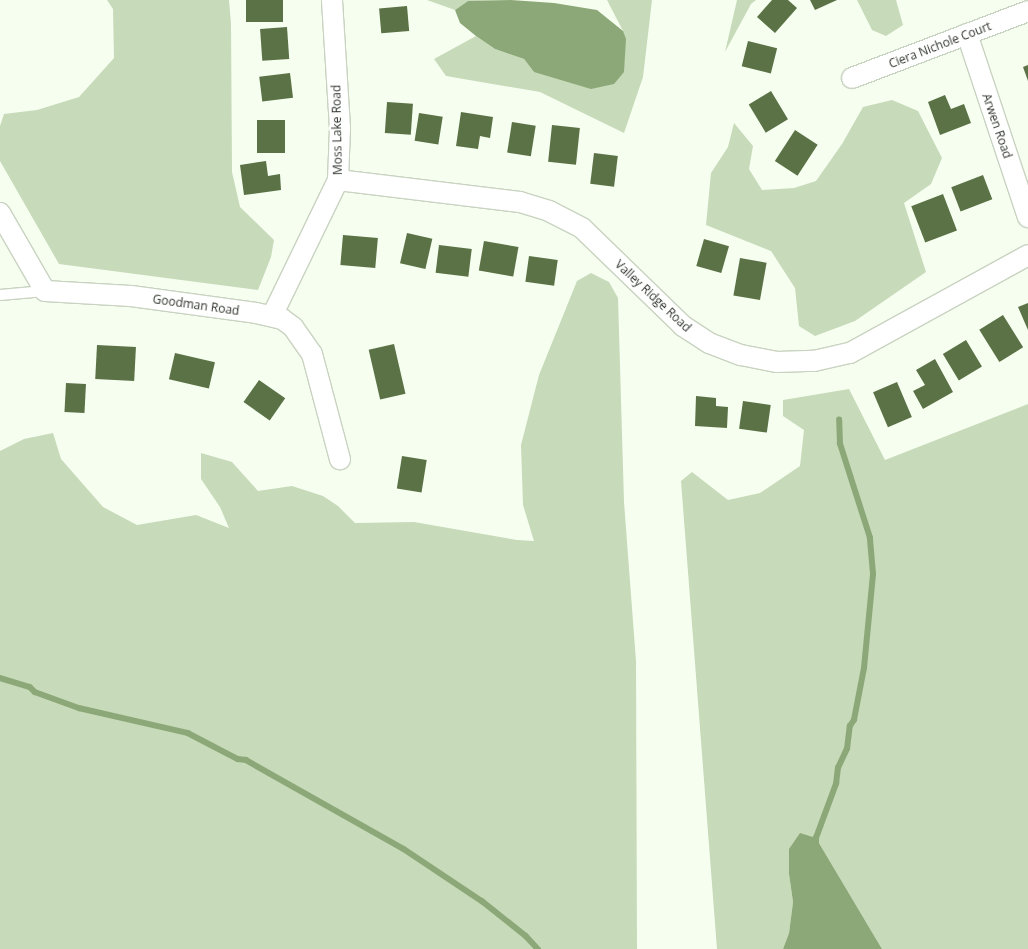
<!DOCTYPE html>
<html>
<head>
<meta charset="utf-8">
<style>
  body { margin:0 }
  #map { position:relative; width:1028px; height:949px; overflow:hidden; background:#f6fef0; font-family:"Open Sans",sans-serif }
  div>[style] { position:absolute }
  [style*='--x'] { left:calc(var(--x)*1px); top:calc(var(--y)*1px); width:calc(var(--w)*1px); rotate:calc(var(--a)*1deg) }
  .green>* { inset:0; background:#c7dab9 }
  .water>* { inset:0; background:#8da878 }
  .stream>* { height:5.5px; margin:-2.75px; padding:0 2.75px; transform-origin:2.75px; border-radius:2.75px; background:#8da878 }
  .building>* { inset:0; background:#5a7245; transform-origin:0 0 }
  .roads { filter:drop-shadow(1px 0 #c9d3c1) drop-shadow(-1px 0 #c9d3c1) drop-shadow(0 1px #c9d3c1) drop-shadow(0 -1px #c9d3c1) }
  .lane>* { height:10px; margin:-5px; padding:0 5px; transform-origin:5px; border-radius:5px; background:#fff }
  .street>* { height:20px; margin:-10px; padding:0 10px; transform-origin:10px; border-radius:10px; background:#fff }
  span { translate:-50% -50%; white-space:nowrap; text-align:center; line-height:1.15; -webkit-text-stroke:4px #fff; paint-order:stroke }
  .street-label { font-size:12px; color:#31352e }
</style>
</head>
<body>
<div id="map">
  <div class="green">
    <div style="clip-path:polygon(107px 0,229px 0,231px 24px,232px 172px,240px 207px,274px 240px,271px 257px,258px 290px,59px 264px,0 161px,0 126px,4px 114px,37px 110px,79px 97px,114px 58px,113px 9px)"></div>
    <div style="clip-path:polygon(427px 0,513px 0,468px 1px,455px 10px)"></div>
    <div style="clip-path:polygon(607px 0,652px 0,643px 77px,624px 133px,540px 92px,446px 76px,434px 59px,476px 36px,495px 49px,524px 59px,534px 72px,623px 31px)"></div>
    <div style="clip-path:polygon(737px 0,756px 0,751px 4px,725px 52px)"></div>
    <div style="clip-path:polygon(857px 0,896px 0,903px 25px,886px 36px,872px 30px)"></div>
    <div style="clip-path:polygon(892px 100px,918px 111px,942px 158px,931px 184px,904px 203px,926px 272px,855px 321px,815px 336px,799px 326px,795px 288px,771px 251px,706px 225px,711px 173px,728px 147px,734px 123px,753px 146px,749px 169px,762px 190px,794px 188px,816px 181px,842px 144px,863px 107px)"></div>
    <div style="clip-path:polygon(591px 273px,609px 282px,618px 298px,624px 502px,636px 661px,637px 949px,0 949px,0 451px,24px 439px,53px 433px,61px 459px,103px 507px,137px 525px,196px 515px,229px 528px,220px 507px,201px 479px,201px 453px,232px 462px,258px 491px,292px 486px,323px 496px,338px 506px,355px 523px,414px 522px,517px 540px,534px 541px,523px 505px,521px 445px,539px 375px,577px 281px)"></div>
    <div style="clip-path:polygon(849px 389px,885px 460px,1028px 404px,1028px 949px,882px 949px,816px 838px,789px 874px,793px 902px,789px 933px,783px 949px,717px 949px,681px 481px,692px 472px,728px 500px,760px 493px,800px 466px,804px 430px,783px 416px,783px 400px)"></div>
  </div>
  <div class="water">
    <div style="clip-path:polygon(511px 0,554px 3px,597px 10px,623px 31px,626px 39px,624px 72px,614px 84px,591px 89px,534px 72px,524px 59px,495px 49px,476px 36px,460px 23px,455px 10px,468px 1px)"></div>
    <div style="clip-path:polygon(800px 833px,816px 838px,882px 949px,783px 949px,789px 933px,793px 902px,789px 874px,789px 849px)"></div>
  </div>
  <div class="stream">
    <div style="--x:0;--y:678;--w:31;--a:17"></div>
    <div style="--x:30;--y:687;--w:7;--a:45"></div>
    <div style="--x:35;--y:692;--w:47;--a:20"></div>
    <div style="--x:79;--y:708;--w:112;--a:12.9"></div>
    <div style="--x:188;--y:733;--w:56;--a:27.5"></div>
    <div style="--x:238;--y:759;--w:8;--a:7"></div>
    <div style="--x:246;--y:760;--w:181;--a:29.4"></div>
    <div style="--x:404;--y:849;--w:94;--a:33.7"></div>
    <div style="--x:482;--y:901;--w:56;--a:38.5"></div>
    <div style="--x:526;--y:936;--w:18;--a:47"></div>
    <div style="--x:816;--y:844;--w:6;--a:-90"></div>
    <div style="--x:816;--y:838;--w:58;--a:-69.7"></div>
    <div style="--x:836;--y:784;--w:16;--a:-83"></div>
    <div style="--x:838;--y:768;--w:21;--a:-65"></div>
    <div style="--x:847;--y:749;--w:23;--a:-83"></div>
    <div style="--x:850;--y:726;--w:7;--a:-56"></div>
    <div style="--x:854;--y:720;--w:53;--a:-79.1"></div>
    <div style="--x:864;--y:668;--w:94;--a:-84.5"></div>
    <div style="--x:873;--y:574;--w:36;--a:-95"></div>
    <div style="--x:870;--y:538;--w:99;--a:-107.7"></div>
    <div style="--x:840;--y:444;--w:24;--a:-92"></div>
  </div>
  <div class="building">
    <div style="left:246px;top:0;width:37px;height:22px"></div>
    <div style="clip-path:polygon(772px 0,788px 0,797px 8px,775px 33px,757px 17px)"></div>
    <div style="clip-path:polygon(810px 0,837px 0,815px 10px)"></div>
    <div style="left:407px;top:6px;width:25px;height:28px;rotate:85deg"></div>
    <div style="left:287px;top:27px;width:32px;height:27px;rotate:86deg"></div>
    <div style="left:748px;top:41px;width:30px;height:26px;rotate:14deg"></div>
    <div style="clip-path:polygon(1028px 65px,1028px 81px,1023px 67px)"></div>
    <div style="left:290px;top:73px;width:25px;height:31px;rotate:83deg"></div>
    <div style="left:771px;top:91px;width:33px;height:26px;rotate:59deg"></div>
    <div style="clip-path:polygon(945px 95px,951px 109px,964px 104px,971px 123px,940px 135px,928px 102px)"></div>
    <div style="left:387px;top:102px;width:26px;height:31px;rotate:4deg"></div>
    <div style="clip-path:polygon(461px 112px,493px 117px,490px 138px,480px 136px,478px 149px,456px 146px)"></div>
    <div style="left:419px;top:113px;width:24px;height:28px;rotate:9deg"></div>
    <div style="left:257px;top:120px;width:28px;height:33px"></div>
    <div style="left:512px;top:122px;width:24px;height:31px;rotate:9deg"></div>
    <div style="left:552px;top:125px;width:28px;height:37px;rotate:6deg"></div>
    <div style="left:795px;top:130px;width:27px;height:37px;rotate:33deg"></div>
    <div style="left:594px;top:153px;width:24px;height:31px;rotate:7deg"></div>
    <div style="clip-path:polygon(266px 161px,268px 176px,280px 174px,281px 190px,244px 195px,240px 165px)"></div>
    <div style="left:983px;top:175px;width:26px;height:34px;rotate:69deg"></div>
    <div style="left:943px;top:194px;width:39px;height:34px;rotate:69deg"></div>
    <div style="left:407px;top:233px;width:26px;height:31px;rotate:13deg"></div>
    <div style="left:343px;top:235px;width:35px;height:30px;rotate:5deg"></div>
    <div style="left:704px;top:239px;width:26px;height:28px;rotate:16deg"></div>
    <div style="left:484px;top:241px;width:35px;height:30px;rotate:10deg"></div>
    <div style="left:439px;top:245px;width:33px;height:28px;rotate:7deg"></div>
    <div style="left:529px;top:256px;width:29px;height:26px;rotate:8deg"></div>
    <div style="left:740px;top:258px;width:27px;height:38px;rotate:10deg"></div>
    <div style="clip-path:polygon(1028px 303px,1028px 330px,1018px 307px)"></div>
    <div style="left:1003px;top:315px;width:38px;height:28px;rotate:58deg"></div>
    <div style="left:966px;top:340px;width:31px;height:27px;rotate:59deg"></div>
    <div style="left:394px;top:344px;width:51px;height:26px;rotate:77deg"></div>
    <div style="left:97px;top:345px;width:39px;height:34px;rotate:3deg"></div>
    <div style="left:175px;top:353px;width:41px;height:27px;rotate:13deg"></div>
    <div style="clip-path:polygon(935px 359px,953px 392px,923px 409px,913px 391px,925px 385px,916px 370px)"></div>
    <div style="left:259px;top:380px;width:32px;height:27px;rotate:35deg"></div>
    <div style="left:897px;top:382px;width:38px;height:26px;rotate:67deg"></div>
    <div style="left:66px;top:383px;width:20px;height:29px;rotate:3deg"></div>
    <div style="clip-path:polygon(696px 396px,716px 398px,716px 406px,728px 407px,727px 428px,695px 426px)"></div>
    <div style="left:743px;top:401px;width:28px;height:28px;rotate:8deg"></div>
    <div style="left:402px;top:456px;width:25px;height:33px;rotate:9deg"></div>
  </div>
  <div class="roads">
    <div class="lane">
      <div style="--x:0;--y:295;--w:45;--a:-5.1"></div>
    </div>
    <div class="street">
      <div style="--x:967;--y:34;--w:193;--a:71.6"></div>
      <div style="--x:852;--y:78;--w:188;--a:-20.8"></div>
      <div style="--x:338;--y:180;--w:183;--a:6.9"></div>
      <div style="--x:520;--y:202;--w:30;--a:17"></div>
      <div style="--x:549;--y:211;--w:37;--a:27"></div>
      <div style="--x:582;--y:228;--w:141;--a:44.1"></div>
      <div style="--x:683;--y:326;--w:31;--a:33"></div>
      <div style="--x:709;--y:343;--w:34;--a:21"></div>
      <div style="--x:741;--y:355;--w:37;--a:11"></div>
      <div style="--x:777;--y:362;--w:37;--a:-2"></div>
      <div style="--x:814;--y:361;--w:37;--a:-13"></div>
      <div style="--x:850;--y:353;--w:203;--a:-28.8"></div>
      <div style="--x:0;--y:213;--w:90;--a:60"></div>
      <div style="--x:45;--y:291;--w:86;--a:3.3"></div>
      <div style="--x:131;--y:296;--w:126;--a:7.7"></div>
      <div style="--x:256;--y:313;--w:27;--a:13"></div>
      <div style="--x:282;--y:319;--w:14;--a:36"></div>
      <div style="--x:293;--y:327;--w:33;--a:55"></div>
      <div style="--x:312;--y:354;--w:109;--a:75.1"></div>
      <div style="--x:272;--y:316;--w:151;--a:-64.1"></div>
      <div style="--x:338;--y:180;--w:52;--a:-87.8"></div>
      <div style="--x:340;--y:128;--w:128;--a:-93.6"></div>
    </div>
  </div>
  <div class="street-label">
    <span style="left:940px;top:45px;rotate:-21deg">Ciera Nichole Court</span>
    <span style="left:997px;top:126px;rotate:71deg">Arwen Road</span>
    <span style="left:337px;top:130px;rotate:-91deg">Moss Lake Road</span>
    <span style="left:653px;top:296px;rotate:43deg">Valley Ridge Road</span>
    <span style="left:196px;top:305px;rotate:8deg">Goodman Road</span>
  </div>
</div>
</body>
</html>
